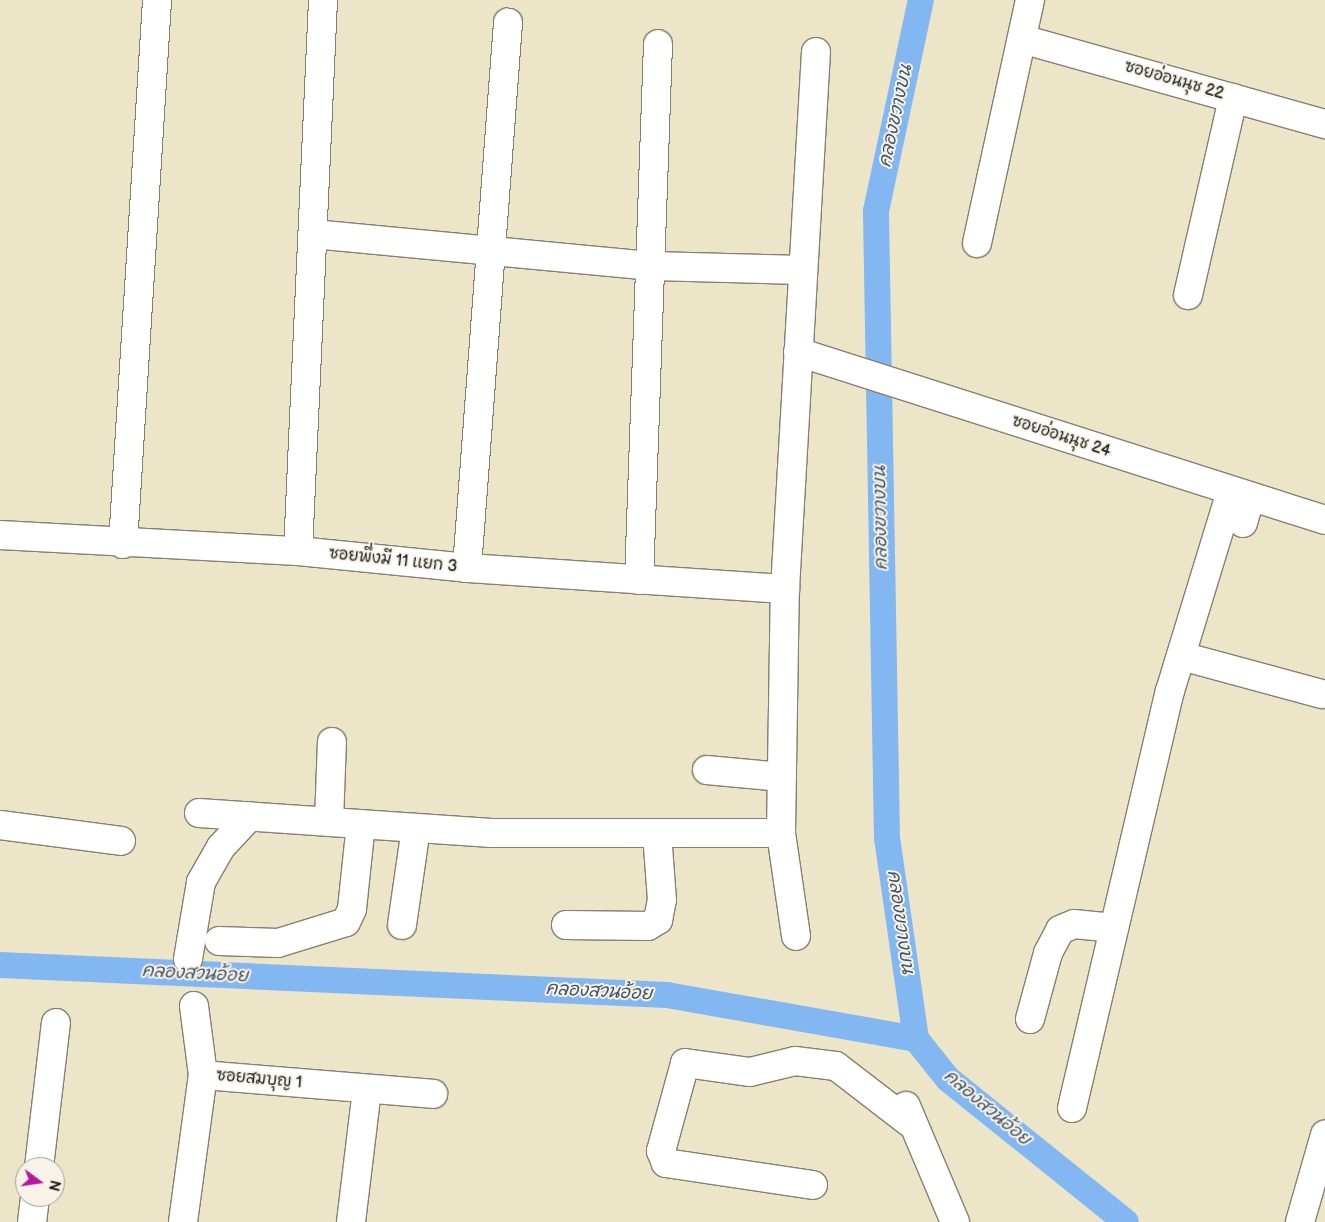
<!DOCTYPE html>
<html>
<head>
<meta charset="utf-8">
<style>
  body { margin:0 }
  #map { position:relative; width:1325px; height:1222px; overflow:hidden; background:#ede5c8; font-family:"Balsamiq Sans","Playpen Sans Thai",sans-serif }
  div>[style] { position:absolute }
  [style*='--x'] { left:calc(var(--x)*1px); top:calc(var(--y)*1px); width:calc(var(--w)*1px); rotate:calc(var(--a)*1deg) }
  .canal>* { height:26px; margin:-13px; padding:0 13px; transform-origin:13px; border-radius:13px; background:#83b7f1 }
  .roads { filter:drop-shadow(1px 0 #848072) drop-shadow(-1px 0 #848072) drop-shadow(0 1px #848072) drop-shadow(0 -1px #848072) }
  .minor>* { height:28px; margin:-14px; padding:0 14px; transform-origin:14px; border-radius:14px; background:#fff }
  span { translate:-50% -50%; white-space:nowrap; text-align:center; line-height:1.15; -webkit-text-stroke:4px #f7f3e8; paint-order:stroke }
  .street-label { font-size:16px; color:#1c1c1c }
  .water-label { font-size:18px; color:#405267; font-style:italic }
  .north { position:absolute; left:15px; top:1157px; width:50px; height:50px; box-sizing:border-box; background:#f7f3e8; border:1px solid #9f9d96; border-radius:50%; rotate:104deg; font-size:14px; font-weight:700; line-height:20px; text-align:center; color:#1c1c1c }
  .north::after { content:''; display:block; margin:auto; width:18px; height:22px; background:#b5179e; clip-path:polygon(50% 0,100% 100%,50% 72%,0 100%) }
</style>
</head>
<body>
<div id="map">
  <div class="canal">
    <div style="--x:0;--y:965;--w:668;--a:2.58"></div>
    <div style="--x:667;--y:995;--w:253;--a:10"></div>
    <div style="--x:916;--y:1039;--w:51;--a:51.3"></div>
    <div style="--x:948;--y:1079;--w:228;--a:38.8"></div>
    <div style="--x:916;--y:1039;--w:203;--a:-98.2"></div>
    <div style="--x:887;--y:838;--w:627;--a:-91.01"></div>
    <div style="--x:876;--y:211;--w:216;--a:-78"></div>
  </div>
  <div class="roads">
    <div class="minor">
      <div style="--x:1022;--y:39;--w:315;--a:15.7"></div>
      <div style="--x:313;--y:234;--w:341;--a:5.4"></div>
      <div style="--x:652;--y:266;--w:150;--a:1.5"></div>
      <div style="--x:977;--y:243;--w:249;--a:-77.7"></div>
      <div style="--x:1188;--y:295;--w:202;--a:-77.1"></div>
      <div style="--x:798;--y:352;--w:553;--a:17.68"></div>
      <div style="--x:1243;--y:523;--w:26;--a:-74"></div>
      <div style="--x:0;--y:535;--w:298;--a:3.1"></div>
      <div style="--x:298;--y:551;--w:170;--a:5.7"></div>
      <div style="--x:467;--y:568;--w:319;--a:3.8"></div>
      <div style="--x:123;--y:544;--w:545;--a:-86.42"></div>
      <div style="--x:298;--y:551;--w:552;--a:-87.4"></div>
      <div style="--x:467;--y:568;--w:547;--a:-85.7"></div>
      <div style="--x:639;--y:580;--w:536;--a:-87.97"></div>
      <div style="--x:1181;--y:656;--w:146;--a:15.1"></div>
      <div style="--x:707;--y:770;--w:75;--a:5.3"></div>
      <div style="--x:199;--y:813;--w:293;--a:3.9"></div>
      <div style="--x:491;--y:833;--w:290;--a:0"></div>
      <div style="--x:329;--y:822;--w:80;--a:-87.9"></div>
      <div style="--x:0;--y:825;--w:122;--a:7.5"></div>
      <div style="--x:402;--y:925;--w:98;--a:-81.8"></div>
      <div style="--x:566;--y:925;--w:82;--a:0.7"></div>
      <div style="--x:648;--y:926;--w:12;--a:-31"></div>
      <div style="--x:658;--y:920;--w:20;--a:-79"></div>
      <div style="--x:662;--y:900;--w:67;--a:-94.3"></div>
      <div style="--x:796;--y:936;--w:104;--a:-98.3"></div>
      <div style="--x:781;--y:833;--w:244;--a:-89.1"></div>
      <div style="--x:785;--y:589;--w:538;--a:-86.7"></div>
      <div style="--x:219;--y:941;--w:59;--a:1.9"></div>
      <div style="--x:278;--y:943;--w:71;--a:-17.2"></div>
      <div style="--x:346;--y:922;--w:14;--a:-65"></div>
      <div style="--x:352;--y:909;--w:85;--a:-84"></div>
      <div style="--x:188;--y:959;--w:78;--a:-80.4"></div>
      <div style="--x:201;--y:882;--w:40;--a:-60.3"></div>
      <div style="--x:221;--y:847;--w:42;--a:-46.9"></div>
      <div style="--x:194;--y:1006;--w:70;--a:82.6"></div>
      <div style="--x:1030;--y:1019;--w:68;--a:-74.7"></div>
      <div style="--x:1048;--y:953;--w:26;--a:-62"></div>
      <div style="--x:1060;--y:930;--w:15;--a:-23"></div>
      <div style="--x:1074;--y:924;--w:40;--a:5.7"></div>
      <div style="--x:906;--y:1106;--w:126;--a:67.1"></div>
      <div style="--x:1072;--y:1108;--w:428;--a:-76.8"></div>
      <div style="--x:1170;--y:691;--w:208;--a:-73"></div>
      <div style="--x:39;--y:1167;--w:145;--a:-83.3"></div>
      <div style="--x:813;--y:1185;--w:149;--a:-171.5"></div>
      <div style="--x:666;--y:1163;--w:13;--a:-113"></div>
      <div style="--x:661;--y:1151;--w:91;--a:-74.7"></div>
      <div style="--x:685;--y:1063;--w:66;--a:7.9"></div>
      <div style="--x:750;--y:1072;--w:46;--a:-13.7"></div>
      <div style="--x:795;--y:1061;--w:41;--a:7"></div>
      <div style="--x:836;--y:1066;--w:93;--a:37.6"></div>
      <div style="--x:32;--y:1222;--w:25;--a:-83"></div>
      <div style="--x:183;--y:1222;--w:148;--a:-82.3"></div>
      <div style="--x:203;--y:1075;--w:231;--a:4.7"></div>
      <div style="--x:351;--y:1222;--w:134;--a:-83.1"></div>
      <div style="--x:1300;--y:1222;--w:91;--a:-74"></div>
    </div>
  </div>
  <div class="street-label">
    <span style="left:1174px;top:81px;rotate:16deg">ซอยอ่อนนุช 22</span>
    <span style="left:1061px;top:437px;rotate:18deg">ซอยอ่อนนุช 24</span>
    <span style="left:393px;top:561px;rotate:6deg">ซอยพึ่งมี 11 แยก 3</span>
    <span style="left:259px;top:1080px;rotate:5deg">ซอยสมบุญ 1</span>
  </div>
  <div class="water-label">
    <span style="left:896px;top:116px;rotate:-78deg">คลองขวางบน</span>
    <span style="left:881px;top:518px;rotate:-91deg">คลองขวางบน</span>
    <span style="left:900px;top:922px;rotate:82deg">คลองขวางบน</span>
    <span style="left:195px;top:974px;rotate:3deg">คลองสวนอ้อย</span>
    <span style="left:599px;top:992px;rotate:3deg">คลองสวนอ้อย</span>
    <span style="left:987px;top:1108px;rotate:40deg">คลองสวนอ้อย</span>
  </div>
  <div class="north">N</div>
</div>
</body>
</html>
